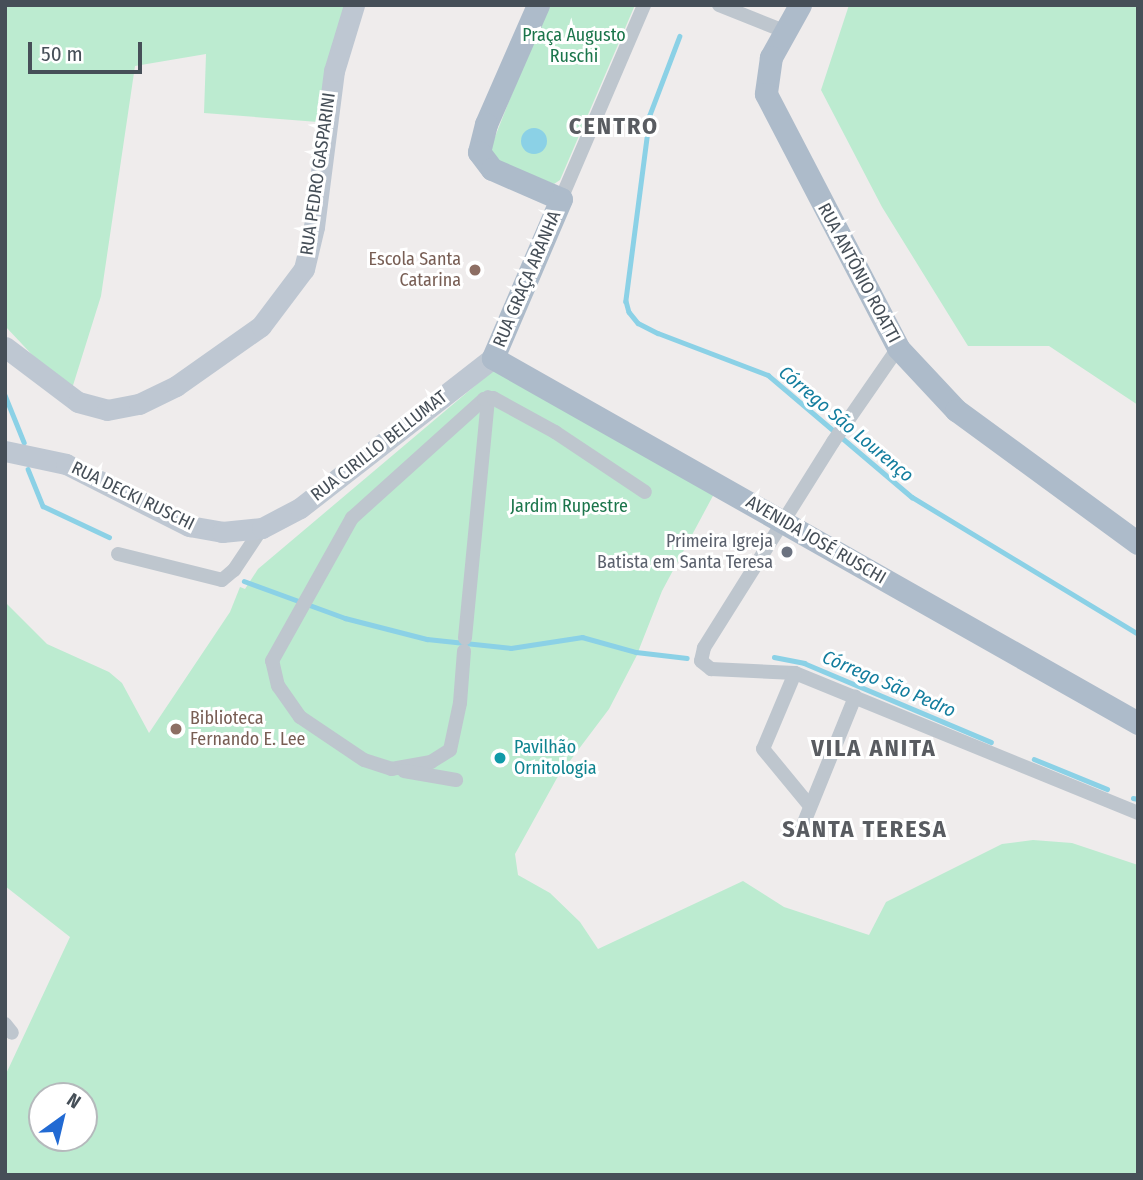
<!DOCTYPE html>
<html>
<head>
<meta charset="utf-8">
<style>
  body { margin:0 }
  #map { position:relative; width:1143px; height:1180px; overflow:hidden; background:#efecec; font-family:"Fira Sans Condensed",sans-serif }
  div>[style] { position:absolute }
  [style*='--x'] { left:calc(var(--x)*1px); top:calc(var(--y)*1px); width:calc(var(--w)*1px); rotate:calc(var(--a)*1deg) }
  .green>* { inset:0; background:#bcebd0 }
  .water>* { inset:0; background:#8bd1e6 }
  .round { border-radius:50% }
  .stream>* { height:4.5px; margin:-2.25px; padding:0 2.25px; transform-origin:2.25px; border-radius:2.25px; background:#8bd1e6 }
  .street>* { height:14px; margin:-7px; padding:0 7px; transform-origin:7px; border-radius:7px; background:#bec6ce }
  .secondary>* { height:21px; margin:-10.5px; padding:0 10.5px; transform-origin:10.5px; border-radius:10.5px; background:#bec7d2 }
  .primary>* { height:23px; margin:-11.5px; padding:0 11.5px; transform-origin:11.5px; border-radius:11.5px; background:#adbbca }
  .dots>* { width:19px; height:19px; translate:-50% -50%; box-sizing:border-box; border:4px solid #fff; border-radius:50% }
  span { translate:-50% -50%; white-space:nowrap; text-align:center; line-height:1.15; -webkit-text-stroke:6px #fff; paint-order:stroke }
  .park-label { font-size:18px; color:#1b754b }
  .street-label { font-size:18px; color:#464f58 }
  .education-label { font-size:18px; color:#785e54 }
  .right { translate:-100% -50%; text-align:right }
  .left { translate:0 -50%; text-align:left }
  .worship-label { font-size:18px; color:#5b616d }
  .culture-label { font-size:18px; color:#0d838f }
  .water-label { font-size:19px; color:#137d9e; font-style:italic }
  .district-label { font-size:24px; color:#595c61; font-weight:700; letter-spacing:2px }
  .frame { position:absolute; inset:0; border:7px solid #464f58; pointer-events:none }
  .north { position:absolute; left:28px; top:1082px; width:70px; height:70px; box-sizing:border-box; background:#fff; border:2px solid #b5b9bc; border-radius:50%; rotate:34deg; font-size:19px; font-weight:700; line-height:28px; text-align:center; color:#464f58 }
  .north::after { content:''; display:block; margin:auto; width:24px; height:32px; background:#226ad3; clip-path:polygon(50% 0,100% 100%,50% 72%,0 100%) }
  .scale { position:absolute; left:28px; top:42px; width:114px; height:32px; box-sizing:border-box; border:4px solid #464f58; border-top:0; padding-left:9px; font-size:21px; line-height:24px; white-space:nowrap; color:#464f58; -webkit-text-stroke:5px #fff; paint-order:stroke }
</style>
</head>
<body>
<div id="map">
  <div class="green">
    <div style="clip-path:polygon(5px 5px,348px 5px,318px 122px,204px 113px,206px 54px,135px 66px,101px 296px,70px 395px,5px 326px)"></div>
    <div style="clip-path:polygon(547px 5px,635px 5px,560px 180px,554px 184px,493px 159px,489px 152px)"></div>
    <div style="clip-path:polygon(849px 5px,1138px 5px,1138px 405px,1049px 346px,968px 346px,882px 207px,821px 90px)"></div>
    <div style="clip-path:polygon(evenodd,496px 368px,715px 492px,662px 591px,636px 657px,609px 709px,557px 778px,515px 854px,518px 875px,550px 893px,580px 922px,598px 949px,743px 881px,784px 907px,869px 935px,886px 902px,1002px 844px,1033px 840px,1072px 843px,1138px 865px,1138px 1175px,5px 1175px,5px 1076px,70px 937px,5px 886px,5px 602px,47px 644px,109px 672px,122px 683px,149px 733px,230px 612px,240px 587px,245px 589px,258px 569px,496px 368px,42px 1096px,84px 1096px,84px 1138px,42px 1138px,42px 1096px)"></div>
  </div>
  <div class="water">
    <div class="round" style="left:521px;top:128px;width:26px;height:26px"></div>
  </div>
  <div class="stream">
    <div style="--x:680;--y:36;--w:85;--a:110.8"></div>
    <div style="--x:650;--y:115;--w:188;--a:97.4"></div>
    <div style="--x:626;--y:301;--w:11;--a:75"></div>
    <div style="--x:629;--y:312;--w:14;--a:51"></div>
    <div style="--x:638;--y:323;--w:22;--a:27"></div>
    <div style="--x:658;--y:333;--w:118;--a:20.9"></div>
    <div style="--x:768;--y:375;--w:189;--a:40.3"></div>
    <div style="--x:912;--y:497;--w:264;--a:31.2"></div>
    <div style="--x:5;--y:395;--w:51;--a:68"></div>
    <div style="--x:28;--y:469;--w:40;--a:68"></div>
    <div style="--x:43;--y:506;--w:73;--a:25.2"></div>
    <div style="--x:244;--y:581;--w:108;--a:20.1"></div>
    <div style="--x:345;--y:618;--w:85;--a:14.4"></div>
    <div style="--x:427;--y:639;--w:84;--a:6.1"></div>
    <div style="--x:511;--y:648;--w:72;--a:-8.8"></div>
    <div style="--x:582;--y:637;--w:56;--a:15.5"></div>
    <div style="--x:636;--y:652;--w:51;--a:6.7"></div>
    <div style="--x:774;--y:657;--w:31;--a:11"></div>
    <div style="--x:804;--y:663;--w:203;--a:22.9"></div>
    <div style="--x:1034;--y:759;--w:79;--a:22.3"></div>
    <div style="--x:1133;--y:798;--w:5;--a:11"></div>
  </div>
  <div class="street">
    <div style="--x:719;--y:5;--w:70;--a:21.8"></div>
    <div style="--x:561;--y:199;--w:211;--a:-66.8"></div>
    <div style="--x:898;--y:348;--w:114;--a:124.7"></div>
    <div style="--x:833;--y:442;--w:243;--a:122.1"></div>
    <div style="--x:704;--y:648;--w:13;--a:103"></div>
    <div style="--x:701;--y:661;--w:13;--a:39"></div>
    <div style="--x:711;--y:669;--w:84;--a:2.7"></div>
    <div style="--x:795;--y:673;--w:370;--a:22.2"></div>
    <div style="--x:118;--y:554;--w:107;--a:14"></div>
    <div style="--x:222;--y:580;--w:16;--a:-40"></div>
    <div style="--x:234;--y:570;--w:50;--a:-56.3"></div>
    <div style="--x:465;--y:638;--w:242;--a:-84.5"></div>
    <div style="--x:464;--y:651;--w:52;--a:94.4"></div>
    <div style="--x:460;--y:703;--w:48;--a:102"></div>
    <div style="--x:450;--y:750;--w:22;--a:148"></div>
    <div style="--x:431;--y:762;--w:40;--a:170"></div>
    <div style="--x:392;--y:769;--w:29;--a:-162"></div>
    <div style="--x:364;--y:760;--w:77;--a:-146.1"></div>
    <div style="--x:300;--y:717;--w:38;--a:-125"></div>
    <div style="--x:278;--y:686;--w:26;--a:-103"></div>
    <div style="--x:272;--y:661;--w:164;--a:-60.8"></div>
    <div style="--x:352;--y:518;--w:178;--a:-42"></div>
    <div style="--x:484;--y:399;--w:9;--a:-6"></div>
    <div style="--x:493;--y:398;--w:71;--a:28.7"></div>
    <div style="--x:555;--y:432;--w:108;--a:33.7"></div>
    <div style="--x:795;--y:673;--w:82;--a:112.8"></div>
    <div style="--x:763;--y:749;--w:74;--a:50.5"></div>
    <div style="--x:404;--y:771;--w:53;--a:9.8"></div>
    <div style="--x:801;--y:830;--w:144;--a:-67.9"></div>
    <div style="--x:5;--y:1024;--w:11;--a:52"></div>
  </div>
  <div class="secondary">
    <div style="--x:5;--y:347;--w:91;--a:37"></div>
    <div style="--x:78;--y:402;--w:30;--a:15"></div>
    <div style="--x:107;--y:410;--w:33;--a:-11"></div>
    <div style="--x:139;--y:404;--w:41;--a:-25.9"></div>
    <div style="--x:176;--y:386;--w:104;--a:-35.2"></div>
    <div style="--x:261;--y:326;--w:71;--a:-53"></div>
    <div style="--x:304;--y:269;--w:43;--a:-76.6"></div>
    <div style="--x:314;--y:227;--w:157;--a:-82.7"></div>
    <div style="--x:334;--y:71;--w:69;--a:-73.1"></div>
    <div style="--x:5;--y:451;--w:62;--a:12"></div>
    <div style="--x:66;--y:464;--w:138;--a:26.8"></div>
    <div style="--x:189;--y:526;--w:34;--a:10"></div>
    <div style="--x:222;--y:532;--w:40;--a:-5.7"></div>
    <div style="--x:262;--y:528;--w:43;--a:-27.8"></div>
    <div style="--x:300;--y:508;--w:244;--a:-37.9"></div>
  </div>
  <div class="primary">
    <div style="--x:538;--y:5;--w:130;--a:113.6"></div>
    <div style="--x:486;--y:124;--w:29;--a:104"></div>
    <div style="--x:479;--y:152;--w:21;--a:53"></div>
    <div style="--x:492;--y:169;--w:75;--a:23.5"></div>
    <div style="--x:561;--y:199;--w:173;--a:113.2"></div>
    <div style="--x:493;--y:358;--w:741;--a:29.51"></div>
    <div style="--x:800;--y:5;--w:60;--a:119.1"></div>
    <div style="--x:771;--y:57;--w:37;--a:98"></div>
    <div style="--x:766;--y:94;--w:286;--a:62.5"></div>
    <div style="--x:898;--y:348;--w:85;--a:46.9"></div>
    <div style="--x:956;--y:410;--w:225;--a:36.2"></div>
  </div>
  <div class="dots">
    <div style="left:475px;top:270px;background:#8d6e63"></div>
    <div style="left:787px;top:552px;background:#6b7280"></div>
    <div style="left:176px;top:729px;background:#8d6e63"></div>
    <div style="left:500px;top:758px;background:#0f9aa8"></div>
  </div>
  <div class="park-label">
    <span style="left:574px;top:46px">Praça Augusto<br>Ruschi</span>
    <span style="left:569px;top:506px">Jardim Rupestre</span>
  </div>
  <div class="street-label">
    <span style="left:318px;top:174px;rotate:-82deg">RUA PEDRO GASPARINI</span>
    <span style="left:859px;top:273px;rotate:62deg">RUA ANTÔNIO ROATTI</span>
    <span style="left:527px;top:279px;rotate:-67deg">RUA GRAÇA ARANHA</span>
    <span style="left:379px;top:446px;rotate:-38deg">RUA CIRILLO BELLUMAT</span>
    <span style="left:133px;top:496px;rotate:26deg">RUA DECKI RUSCHI</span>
    <span style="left:816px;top:540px;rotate:30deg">AVENIDA JOSÉ RUSCHI</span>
  </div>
  <div class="education-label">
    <span class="right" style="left:461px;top:270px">Escola Santa<br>Catarina</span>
    <span class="left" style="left:190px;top:729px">Biblioteca<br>Fernando E. Lee</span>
  </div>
  <div class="worship-label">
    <span class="right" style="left:773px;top:552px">Primeira Igreja<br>Batista em Santa Teresa</span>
  </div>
  <div class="culture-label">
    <span class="left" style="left:514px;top:758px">Pavilhão<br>Ornitologia</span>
  </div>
  <div class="water-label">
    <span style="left:846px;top:424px;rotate:40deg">Córrego São Lourenço</span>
    <span style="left:889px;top:684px;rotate:23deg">Córrego São Pedro</span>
  </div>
  <div class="district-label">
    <span style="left:614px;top:127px">CENTRO</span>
    <span style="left:874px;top:749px">VILA ANITA</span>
    <span style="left:865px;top:830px">SANTA TERESA</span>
  </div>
  <div class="frame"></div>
  <div class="north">N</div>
  <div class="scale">50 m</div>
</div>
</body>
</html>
